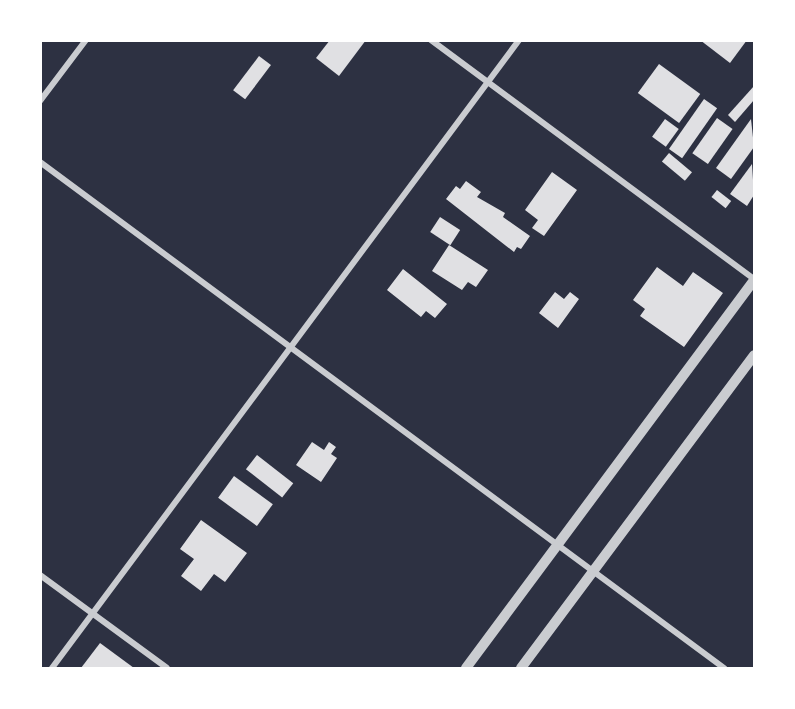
<!DOCTYPE html>
<html>
<head>
<meta charset="utf-8">
<style>
  body { margin:0 }
  #map { position:relative; width:795px; height:709px; overflow:hidden; background:#2d3142; font-family:"DM Sans",sans-serif }
  div>[style] { position:absolute }
  [style*='--x'] { left:calc(var(--x)*1px); top:calc(var(--y)*1px); width:calc(var(--w)*1px); rotate:calc(var(--a)*1deg) }
  .building>* { inset:0; background:#e0e0e3; transform-origin:0 0 }
  .minor>* { height:6px; margin:-3px; padding:0 3px; transform-origin:3px; border-radius:3px; background:#caccd0 }
  .tertiary>* { height:10px; margin:-5px; padding:0 5px; transform-origin:5px; border-radius:5px; background:#caccd0 }
  span { translate:-50% -50%; white-space:nowrap; text-align:center; line-height:1.15; -webkit-text-stroke:6px #fff; paint-order:stroke }
  .frame { position:absolute; inset:0; border:42px solid #fff; pointer-events:none }
</style>
</head>
<body>
<div id="map">
  <div class="building">
    <div style="clip-path:polygon(330px 40px,366px 40px,339px 76px,316px 58px)"></div>
    <div style="clip-path:polygon(700px 40px,747px 40px,730px 63px)"></div>
    <div style="left:259px;top:56px;width:15px;height:43px;rotate:37deg"></div>
    <div style="left:659px;top:64px;width:51px;height:36px;rotate:36deg"></div>
    <div style="clip-path:polygon(754px 86px,754px 100px,735px 122px,728px 115px)"></div>
    <div style="left:704px;top:99px;width:16px;height:61px;rotate:35deg"></div>
    <div style="left:717px;top:118px;width:19px;height:43px;rotate:35deg"></div>
    <div style="left:665px;top:119px;width:17px;height:22px;rotate:36deg"></div>
    <div style="clip-path:polygon(751px 119px,754px 147px,731px 179px,716px 168px)"></div>
    <div style="left:669px;top:153px;width:30px;height:11px;rotate:40deg"></div>
    <div style="clip-path:polygon(752px 164px,754px 195px,747px 206px,730px 194px)"></div>
    <div style="clip-path:polygon(552px 172px,577px 190px,544px 236px,532px 228px,538px 220px,525px 210px)"></div>
    <div style="clip-path:polygon(466px 181px,481px 192px,477px 197px,505px 213px,503px 217px,530px 236px,521px 249px,517px 247px,514px 252px,446px 199px,456px 186px,460px 189px)"></div>
    <div style="left:717px;top:190px;width:18px;height:9px;rotate:38deg"></div>
    <div style="left:440px;top:217px;width:24px;height:18px;rotate:33deg"></div>
    <div style="clip-path:polygon(449px 245px,488px 270px,476px 287px,468px 282px,462px 290px,432px 271px)"></div>
    <div style="clip-path:polygon(657px 267px,683px 286px,693px 272px,723px 293px,684px 347px,640px 316px,645px 309px,633px 300px)"></div>
    <div style="clip-path:polygon(403px 269px,447px 304px,435px 318px,426px 311px,421px 317px,387px 290px)"></div>
    <div style="clip-path:polygon(555px 292px,564px 299px,570px 292px,579px 299px,558px 328px,539px 313px)"></div>
    <div style="clip-path:polygon(312px 442px,324px 450px,329px 442px,336px 447px,331px 454px,337px 458px,321px 482px,296px 465px)"></div>
    <div style="left:257px;top:455px;width:46px;height:18px;rotate:38deg"></div>
    <div style="left:234px;top:476px;width:48px;height:27px;rotate:36deg"></div>
    <div style="clip-path:polygon(201px 520px,247px 553px,225px 582px,214px 574px,201px 591px,181px 576px,194px 559px,180px 549px)"></div>
    <div style="clip-path:polygon(100px 643px,134px 668px,81px 668px)"></div>
  </div>
  <div class="minor">
    <div style="--x:431;--y:40;--w:402;--a:36.5"></div>
    <div style="--x:40;--y:101;--w:76;--a:-53"></div>
    <div style="--x:40;--y:162;--w:851;--a:36.49"></div>
    <div style="--x:40;--y:575;--w:157;--a:36.2"></div>
    <div style="--x:52;--y:668;--w:783;--a:-53.36"></div>
  </div>
  <div class="tertiary">
    <div style="--x:466;--y:668;--w:483;--a:-53.4"></div>
    <div style="--x:521;--y:668;--w:390;--a:-53.3"></div>
  </div>
  <div class="frame"></div>
</div>
</body>
</html>
